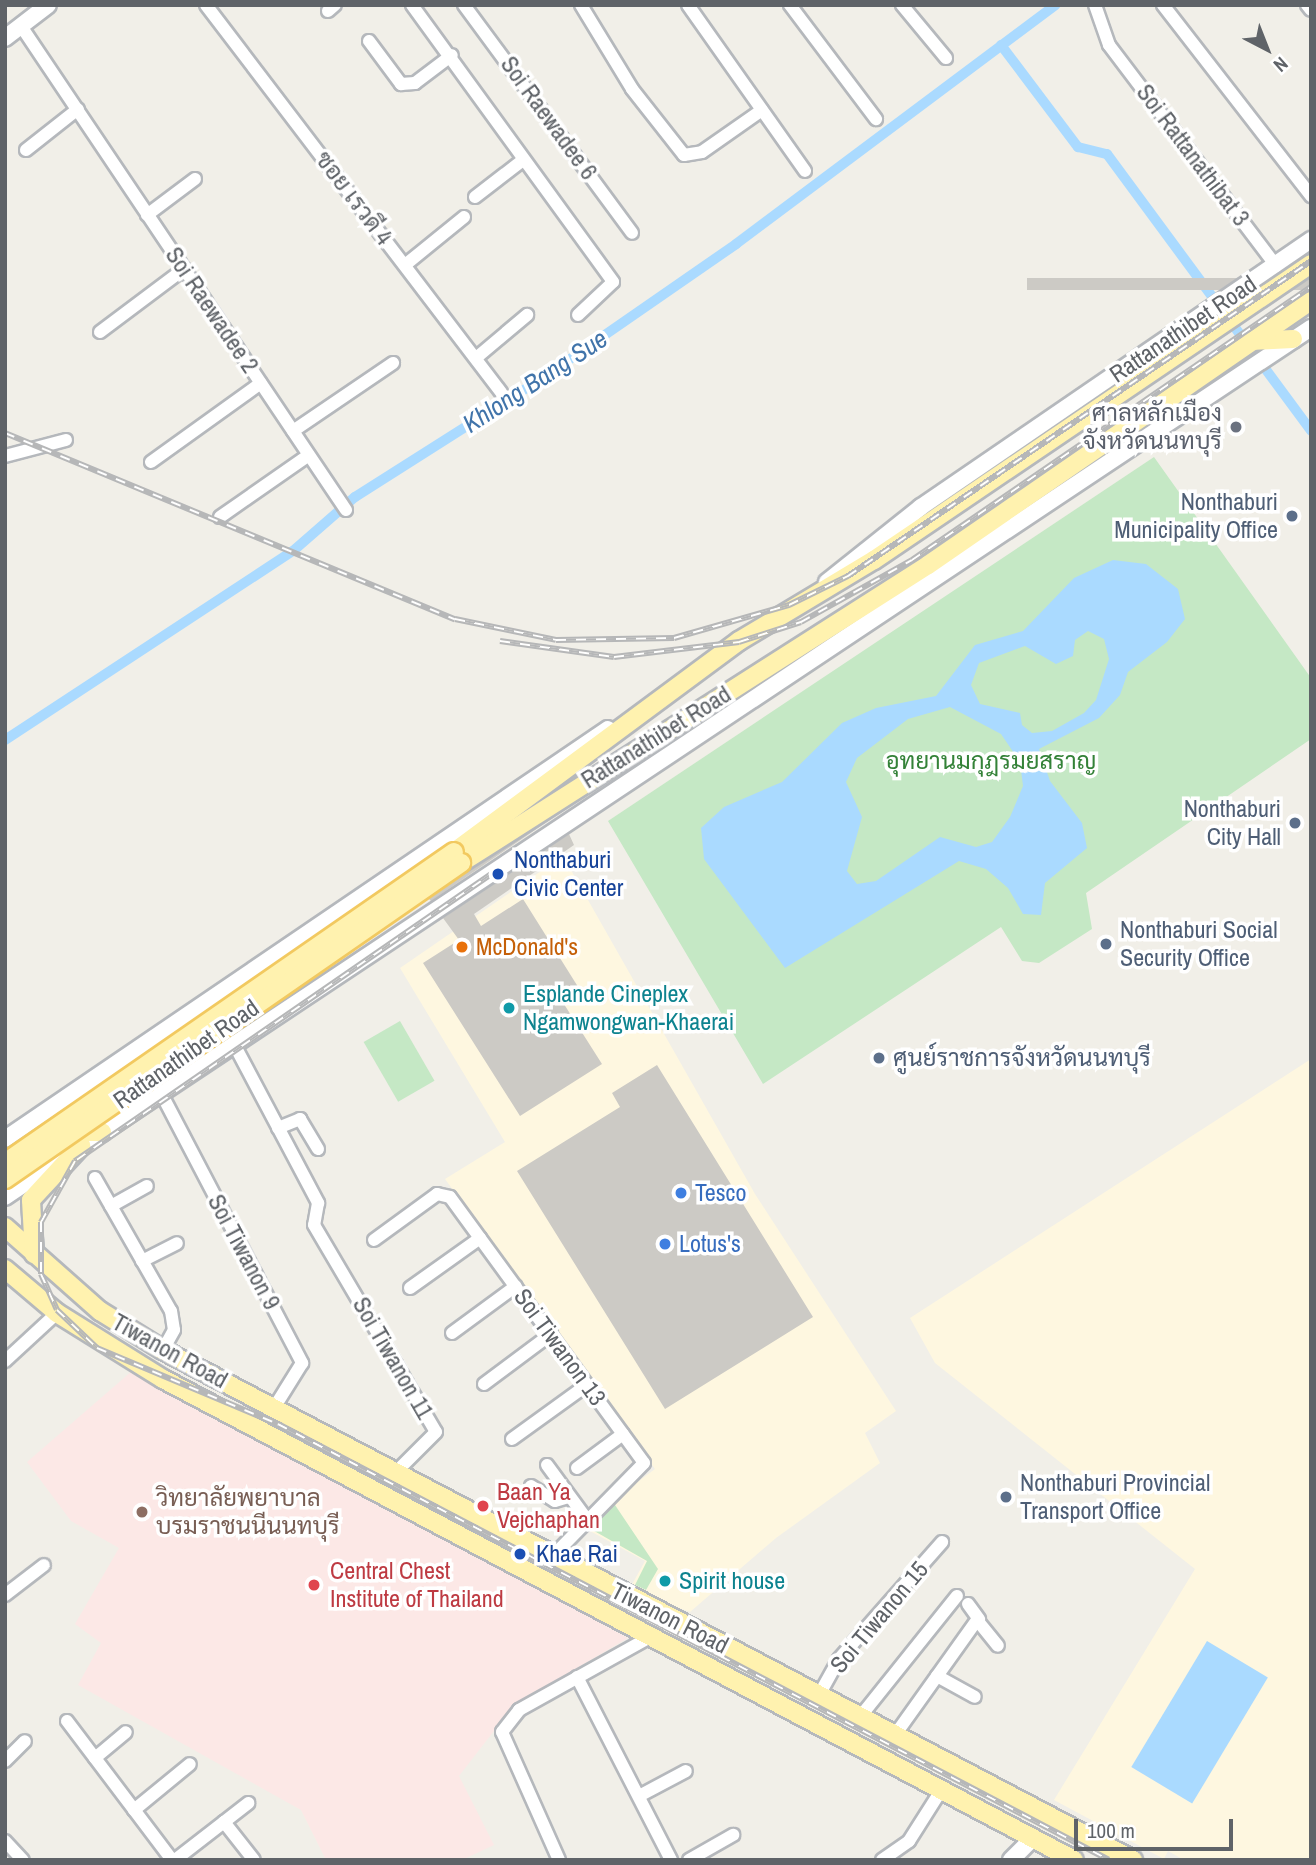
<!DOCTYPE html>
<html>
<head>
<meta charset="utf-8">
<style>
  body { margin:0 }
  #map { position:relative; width:1316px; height:1865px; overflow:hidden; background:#f1efe8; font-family:"Archivo Narrow",Sarabun,sans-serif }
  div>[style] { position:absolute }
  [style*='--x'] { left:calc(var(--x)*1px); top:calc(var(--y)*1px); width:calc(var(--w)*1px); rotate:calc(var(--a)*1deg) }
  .commercial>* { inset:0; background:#fef7e0 }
  .medical>* { inset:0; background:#fce8e6 }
  .green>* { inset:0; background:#c5e8c5; transform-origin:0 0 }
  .water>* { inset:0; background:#aadaff; transform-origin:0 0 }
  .canal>* { height:10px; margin:-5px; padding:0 5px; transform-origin:5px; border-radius:5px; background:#aadaff }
  .building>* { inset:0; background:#cccac5; transform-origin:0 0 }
  .roads { filter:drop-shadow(2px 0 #b5b8bc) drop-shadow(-2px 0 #b5b8bc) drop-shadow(0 2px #b5b8bc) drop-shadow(0 -2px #b5b8bc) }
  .street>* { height:12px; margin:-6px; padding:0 6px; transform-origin:6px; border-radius:6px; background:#fff }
  .secondary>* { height:16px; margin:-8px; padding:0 8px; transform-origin:8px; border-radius:8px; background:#fff }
  .primary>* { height:18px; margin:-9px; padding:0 9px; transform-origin:9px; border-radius:9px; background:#fff2af }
  .rail>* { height:6px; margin-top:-3px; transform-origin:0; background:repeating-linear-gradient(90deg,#fff 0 10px,#b6b7b8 0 20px); box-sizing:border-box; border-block:2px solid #b6b7b8 }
  .bridges { filter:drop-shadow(2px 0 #f2c960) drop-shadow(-2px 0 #f2c960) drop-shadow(0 2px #f2c960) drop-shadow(0 -2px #f2c960) }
  .primary-bridge>* { height:18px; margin:-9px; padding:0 9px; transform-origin:9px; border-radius:9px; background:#fff2af }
  .dots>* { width:19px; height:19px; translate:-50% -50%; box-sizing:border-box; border:4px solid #fff; border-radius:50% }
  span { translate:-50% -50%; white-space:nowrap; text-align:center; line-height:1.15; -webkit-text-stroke:7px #fff; paint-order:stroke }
  .street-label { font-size:24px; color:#5f6368 }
  .worship-label { font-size:24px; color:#5b616d }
  .right { translate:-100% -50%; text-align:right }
  .service-label { font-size:24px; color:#4e5e75 }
  .left { translate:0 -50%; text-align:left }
  .park-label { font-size:24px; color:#348238 }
  .transit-label { font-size:24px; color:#164399 }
  .food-label { font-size:24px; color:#c56008 }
  .culture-label { font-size:24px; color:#0d838f }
  .shop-label { font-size:24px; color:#366cbe }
  .health-label { font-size:24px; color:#be3a42 }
  .education-label { font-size:24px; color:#785e54 }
  .water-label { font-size:26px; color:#4174aa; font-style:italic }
  .frame { position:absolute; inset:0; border:7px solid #5f6368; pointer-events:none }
  .north { position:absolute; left:1232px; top:14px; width:70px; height:70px; -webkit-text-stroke:5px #fff; paint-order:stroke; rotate:138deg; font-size:19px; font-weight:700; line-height:28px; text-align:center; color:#5f6368 }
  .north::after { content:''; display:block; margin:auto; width:24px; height:32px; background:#5f6368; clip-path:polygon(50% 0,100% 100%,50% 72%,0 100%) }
  .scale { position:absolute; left:1074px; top:1819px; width:159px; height:32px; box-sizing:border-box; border:4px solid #5f6368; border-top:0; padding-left:9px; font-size:21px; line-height:24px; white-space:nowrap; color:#5f6368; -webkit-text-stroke:5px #fff; paint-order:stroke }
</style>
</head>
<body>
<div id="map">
  <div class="commercial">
    <div style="clip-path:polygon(563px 856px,755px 1194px,896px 1411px,865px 1433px,880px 1463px,776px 1538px,690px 1612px,629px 1590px,645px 1561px,579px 1525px,655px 1469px,445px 1179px,505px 1142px,400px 968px)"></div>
    <div style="clip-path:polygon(1311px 1059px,1311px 1860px,1184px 1860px,1168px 1851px,1164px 1859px,1054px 1800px,1195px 1569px,935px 1363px,910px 1318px)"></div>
  </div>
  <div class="medical">
    <div style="clip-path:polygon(132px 1371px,628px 1638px,514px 1705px,459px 1776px,494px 1845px,462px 1860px,326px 1860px,301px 1810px,78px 1685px,101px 1643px,75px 1624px,119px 1548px,71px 1521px,27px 1462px)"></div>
  </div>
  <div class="green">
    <div style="clip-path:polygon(1154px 457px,1311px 678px,1311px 739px,1086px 893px,1092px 929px,1039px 963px,1022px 961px,1001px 927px,763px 1084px,608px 821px)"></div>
    <div style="left:400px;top:1021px;width:69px;height:42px;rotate:60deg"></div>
    <div style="clip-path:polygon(613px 1502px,658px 1569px,646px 1590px,635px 1585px,647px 1561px,582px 1524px)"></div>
  </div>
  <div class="water">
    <div style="clip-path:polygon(evenodd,1113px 560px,1146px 564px,1178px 589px,1185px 619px,1167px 642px,1128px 672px,1120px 695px,1099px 718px,1039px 749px,1050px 781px,1082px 823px,1087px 848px,1045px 883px,1041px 915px,1023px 914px,1008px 888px,986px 869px,959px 861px,785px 968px,704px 859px,701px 828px,724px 807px,782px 782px,842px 723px,876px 708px,936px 696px,975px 645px,1023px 631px,1074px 578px,1113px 560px,1088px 631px,1104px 639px,1109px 659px,1096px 700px,1084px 713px,1052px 731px,1032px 733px,1022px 725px,1020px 713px,980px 704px,971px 685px,979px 663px,1025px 646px,1056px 664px,1073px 656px,1075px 640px,1088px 631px,1113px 560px,950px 707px,1001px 734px,1020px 762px,1023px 786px,1010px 817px,992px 842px,976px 847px,940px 837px,876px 881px,857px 884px,847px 871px,862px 817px,846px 782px,857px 758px,908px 719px,950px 707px)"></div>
    <div style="left:1207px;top:1641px;width:71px;height:147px;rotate:31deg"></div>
  </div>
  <div class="canal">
    <div style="--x:1001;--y:45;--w:128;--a:53"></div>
    <div style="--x:1078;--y:147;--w:30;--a:14"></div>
    <div style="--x:1107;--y:154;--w:344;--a:53.6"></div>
    <div style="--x:5;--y:740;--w:344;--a:-33.3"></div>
    <div style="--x:293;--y:551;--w:82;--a:-41.1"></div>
    <div style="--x:355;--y:497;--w:227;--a:-32.4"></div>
    <div style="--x:547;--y:375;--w:230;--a:-34.7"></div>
    <div style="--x:736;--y:244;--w:399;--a:-36.8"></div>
  </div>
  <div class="building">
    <div style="left:1311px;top:278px;width:12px;height:284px;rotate:90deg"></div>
    <div style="clip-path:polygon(557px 815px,431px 901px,429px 899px,467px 872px)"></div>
    <div style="clip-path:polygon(569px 834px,574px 845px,474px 914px,481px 926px,523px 899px,580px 990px,562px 1001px,602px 1064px,520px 1116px,423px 963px,459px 940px,443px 918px)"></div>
    <div style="clip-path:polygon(657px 1065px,813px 1317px,665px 1409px,517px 1171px,620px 1107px,612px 1093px)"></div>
    <div style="clip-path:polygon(447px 1512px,592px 1588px,590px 1591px)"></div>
  </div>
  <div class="roads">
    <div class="street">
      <div style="--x:206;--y:5;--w:487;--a:52.7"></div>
      <div style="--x:412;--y:5;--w:342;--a:54"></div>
      <div style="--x:613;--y:282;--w:48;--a:136.7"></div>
      <div style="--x:464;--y:5;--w:283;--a:53.6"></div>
      <div style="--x:581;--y:5;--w:98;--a:58.7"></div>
      <div style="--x:632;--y:89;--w:84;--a:51.8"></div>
      <div style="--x:684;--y:155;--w:18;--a:-9"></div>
      <div style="--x:702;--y:152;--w:73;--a:-35"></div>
      <div style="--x:688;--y:5;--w:203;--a:54.8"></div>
      <div style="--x:790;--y:5;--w:143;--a:53"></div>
      <div style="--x:902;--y:5;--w:69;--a:50.3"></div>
      <div style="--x:1095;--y:5;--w:42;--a:70.7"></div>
      <div style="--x:1109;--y:45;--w:277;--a:52.9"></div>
      <div style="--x:1163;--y:5;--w:242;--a:52.2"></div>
      <div style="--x:1307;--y:5;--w:6;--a:51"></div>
      <div style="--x:328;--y:11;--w:9;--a:-41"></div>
      <div style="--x:21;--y:26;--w:583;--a:56.12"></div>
      <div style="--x:369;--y:41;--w:54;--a:53.3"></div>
      <div style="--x:401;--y:84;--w:14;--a:-4"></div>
      <div style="--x:415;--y:83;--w:46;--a:-37.1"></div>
      <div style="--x:26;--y:150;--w:66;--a:-38.3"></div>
      <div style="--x:475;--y:197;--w:61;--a:-37.6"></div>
      <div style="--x:147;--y:215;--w:60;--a:-36.9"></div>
      <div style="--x:405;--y:265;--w:76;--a:-39.1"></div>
      <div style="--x:100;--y:332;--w:105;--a:-36.9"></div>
      <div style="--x:476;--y:358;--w:67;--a:-40.1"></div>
      <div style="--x:293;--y:431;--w:121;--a:-34.2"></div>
      <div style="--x:5;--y:456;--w:63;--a:-14.7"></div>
      <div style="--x:151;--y:462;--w:135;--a:-35.7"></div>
      <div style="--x:220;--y:517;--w:108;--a:-34.9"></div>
      <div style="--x:235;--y:1046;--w:178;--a:62.1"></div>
      <div style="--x:318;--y:1203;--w:22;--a:100"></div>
      <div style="--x:314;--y:1225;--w:240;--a:59.5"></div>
      <div style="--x:436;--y:1432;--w:58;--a:135"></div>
      <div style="--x:161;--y:1093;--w:305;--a:62.4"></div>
      <div style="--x:302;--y:1363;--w:53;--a:121.9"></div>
      <div style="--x:278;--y:1128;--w:24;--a:-22"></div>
      <div style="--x:300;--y:1119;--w:35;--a:59"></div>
      <div style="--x:95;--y:1178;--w:153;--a:60.3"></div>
      <div style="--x:171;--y:1311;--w:19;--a:81"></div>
      <div style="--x:174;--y:1330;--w:23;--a:119"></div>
      <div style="--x:111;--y:1206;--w:41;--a:-29.1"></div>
      <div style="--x:374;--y:1240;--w:78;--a:-36.1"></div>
      <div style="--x:437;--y:1194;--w:13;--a:13"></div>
      <div style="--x:450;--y:1197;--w:329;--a:53.9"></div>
      <div style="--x:644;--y:1463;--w:132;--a:134.4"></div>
      <div style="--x:142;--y:1261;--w:39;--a:-27"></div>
      <div style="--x:410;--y:1288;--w:86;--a:-35.5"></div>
      <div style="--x:452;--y:1333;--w:79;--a:-36.3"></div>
      <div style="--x:5;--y:1361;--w:71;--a:-42.7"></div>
      <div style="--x:484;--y:1384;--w:84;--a:-36.7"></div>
      <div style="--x:512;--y:1439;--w:92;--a:-35.8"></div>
      <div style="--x:547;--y:1465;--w:64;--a:53.8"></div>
      <div style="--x:577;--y:1468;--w:57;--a:-36.5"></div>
      <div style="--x:531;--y:1486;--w:28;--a:32"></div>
      <div style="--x:555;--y:1501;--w:14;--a:-17"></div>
      <div style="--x:5;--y:1595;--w:49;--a:-37.6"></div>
      <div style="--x:968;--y:1604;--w:19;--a:54"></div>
      <div style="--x:937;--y:1676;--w:43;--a:28.9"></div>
      <div style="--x:577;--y:1677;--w:206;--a:62.8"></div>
      <div style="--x:819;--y:1695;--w:41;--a:-60.9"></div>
      <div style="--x:839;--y:1659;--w:156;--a:-48.6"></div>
      <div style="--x:860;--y:1717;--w:155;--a:-51.3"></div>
      <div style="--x:67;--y:1721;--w:174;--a:52.9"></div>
      <div style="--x:895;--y:1735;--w:141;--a:-54.5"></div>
      <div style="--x:977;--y:1620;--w:33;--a:51"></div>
      <div style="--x:95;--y:1758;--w:40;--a:-40"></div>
      <div style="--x:5;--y:1761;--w:28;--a:-45"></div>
      <div style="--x:639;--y:1796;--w:53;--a:-28"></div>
      <div style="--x:134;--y:1810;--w:72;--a:-39.4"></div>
      <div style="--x:224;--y:1822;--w:31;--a:-38"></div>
      <div style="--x:5;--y:1841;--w:26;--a:47"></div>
      <div style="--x:175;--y:1860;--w:62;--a:-37.8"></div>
      <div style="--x:224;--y:1822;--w:48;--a:51.7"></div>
      <div style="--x:559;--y:1860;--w:140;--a:-114"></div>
      <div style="--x:502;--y:1732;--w:28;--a:-52"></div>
      <div style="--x:519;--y:1710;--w:150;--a:-29.1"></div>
      <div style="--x:689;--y:1860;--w:51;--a:-29.6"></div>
      <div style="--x:882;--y:1860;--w:33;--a:-35"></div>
      <div style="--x:909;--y:1841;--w:62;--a:-57.6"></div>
    </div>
    <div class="secondary">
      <div style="--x:5;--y:38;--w:54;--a:-37.5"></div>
      <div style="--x:827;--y:582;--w:120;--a:-38.6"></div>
      <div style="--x:921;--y:507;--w:473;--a:-34.4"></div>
      <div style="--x:5;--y:1139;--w:729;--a:-34.21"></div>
      <div style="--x:92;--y:1139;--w:1464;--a:-33.64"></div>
      <div style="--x:5;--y:1197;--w:75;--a:-34.1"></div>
      <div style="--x:1011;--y:1860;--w:31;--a:-45"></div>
    </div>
    <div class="primary">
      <div style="--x:1251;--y:341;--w:42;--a:-2.7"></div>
      <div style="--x:454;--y:852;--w:355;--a:-36.5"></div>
      <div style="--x:739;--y:641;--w:157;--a:-31"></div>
      <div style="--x:874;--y:560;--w:528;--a:-34.11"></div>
      <div style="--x:461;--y:863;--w:554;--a:-32.54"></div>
      <div style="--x:928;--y:565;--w:465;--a:-34.6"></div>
      <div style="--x:68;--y:1132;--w:34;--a:0"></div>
      <div style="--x:5;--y:1227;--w:127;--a:41.5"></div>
      <div style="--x:100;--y:1311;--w:74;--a:31.8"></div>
      <div style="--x:163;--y:1350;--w:1096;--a:27.73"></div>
      <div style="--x:34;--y:1254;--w:54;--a:-93.2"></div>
      <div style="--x:31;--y:1200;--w:74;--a:-47.2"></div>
      <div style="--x:5;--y:1269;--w:68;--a:40.2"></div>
      <div style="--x:57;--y:1313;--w:125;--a:31.9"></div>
      <div style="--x:163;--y:1379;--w:1030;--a:27.83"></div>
    </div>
  </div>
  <div class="rail">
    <div style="--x:5;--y:433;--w:487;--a:22.5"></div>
    <div style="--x:455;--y:619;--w:103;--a:11.7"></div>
    <div style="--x:556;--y:640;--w:118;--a:-1"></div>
    <div style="--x:674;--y:638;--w:120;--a:-16"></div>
    <div style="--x:789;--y:605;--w:66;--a:-26.2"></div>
    <div style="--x:848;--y:576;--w:560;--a:-34.23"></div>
    <div style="--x:500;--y:641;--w:115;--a:8"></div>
    <div style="--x:614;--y:657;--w:126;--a:-6.8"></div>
    <div style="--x:739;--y:642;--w:65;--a:-17.9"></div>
    <div style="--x:801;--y:622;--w:127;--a:-29.2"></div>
    <div style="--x:912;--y:560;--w:483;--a:-34.4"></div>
    <div style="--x:497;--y:870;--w:513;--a:145.41"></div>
    <div style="--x:75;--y:1161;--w:70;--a:119.1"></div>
    <div style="--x:41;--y:1222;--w:52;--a:90"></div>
    <div style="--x:41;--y:1274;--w:39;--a:66"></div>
    <div style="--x:57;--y:1310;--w:55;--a:43.5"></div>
    <div style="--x:97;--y:1348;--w:196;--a:22.8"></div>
    <div style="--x:278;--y:1424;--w:938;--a:27.68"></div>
  </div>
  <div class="bridges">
    <div class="primary-bridge">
      <div style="--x:5;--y:1163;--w:546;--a:-34.71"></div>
      <div style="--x:5;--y:1179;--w:555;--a:-34.72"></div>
    </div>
  </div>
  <div class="dots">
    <div style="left:1236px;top:427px;background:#6b7280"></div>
    <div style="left:1292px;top:516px;background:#5c6f8a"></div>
    <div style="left:1295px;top:823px;background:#5c6f8a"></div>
    <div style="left:498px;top:874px;background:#1a4fb4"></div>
    <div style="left:1106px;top:944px;background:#5c6f8a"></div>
    <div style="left:462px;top:947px;background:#e8710a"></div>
    <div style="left:509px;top:1008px;background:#0f9aa8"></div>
    <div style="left:879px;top:1058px;background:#5c6f8a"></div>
    <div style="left:681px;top:1193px;background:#3f7fe0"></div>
    <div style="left:665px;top:1244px;background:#3f7fe0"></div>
    <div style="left:1006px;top:1497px;background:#5c6f8a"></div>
    <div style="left:483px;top:1506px;background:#e0444e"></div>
    <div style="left:142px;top:1512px;background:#8d6e63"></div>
    <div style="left:520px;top:1554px;background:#1a4fb4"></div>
    <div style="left:665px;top:1581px;background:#0f9aa8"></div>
    <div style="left:314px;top:1585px;background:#e0444e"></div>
  </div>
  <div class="street-label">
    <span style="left:549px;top:118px;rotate:54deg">Soi Raewadee 6</span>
    <span style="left:1193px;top:155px;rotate:53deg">Soi Rattanathibat 3</span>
    <span style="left:354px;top:198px;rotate:53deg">ซอย เรวดี 4</span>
    <span style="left:212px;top:310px;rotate:56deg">Soi Raewadee 2</span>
    <span style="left:1183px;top:329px;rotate:-34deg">Rattanathibet Road</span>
    <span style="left:656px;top:737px;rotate:-32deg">Rattanathibet Road</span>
    <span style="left:186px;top:1054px;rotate:-35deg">Rattanathibet Road</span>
    <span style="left:244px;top:1252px;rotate:62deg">Soi Tiwanon 9</span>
    <span style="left:560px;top:1347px;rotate:54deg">Soi Tiwanon 13</span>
    <span style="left:170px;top:1351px;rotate:29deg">Tiwanon Road</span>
    <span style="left:393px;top:1358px;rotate:60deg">Soi Tiwanon 11</span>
    <span style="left:879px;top:1617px;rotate:-50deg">Soi Tiwanon 15</span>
    <span style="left:670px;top:1618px;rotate:27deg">Tiwanon Road</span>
  </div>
  <div class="worship-label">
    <span class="right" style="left:1222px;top:427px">ศาลหลักเมือง<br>จังหวัดนนทบุรี</span>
  </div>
  <div class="service-label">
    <span class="right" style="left:1278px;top:516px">Nonthaburi<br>Municipality Office</span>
    <span class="right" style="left:1281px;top:823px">Nonthaburi<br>City Hall</span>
    <span class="left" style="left:1120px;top:944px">Nonthaburi Social<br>Security Office</span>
    <span class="left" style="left:893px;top:1058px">ศูนย์ราชการจังหวัดนนทบุรี</span>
    <span class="left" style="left:1020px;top:1497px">Nonthaburi Provincial<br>Transport Office</span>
  </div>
  <div class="park-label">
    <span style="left:991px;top:761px">อุทยานมกุฎรมยสราญ</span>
  </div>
  <div class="transit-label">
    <span class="left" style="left:514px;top:874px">Nonthaburi<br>Civic Center</span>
    <span class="left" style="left:536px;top:1554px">Khae Rai</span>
  </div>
  <div class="food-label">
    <span class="left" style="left:476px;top:947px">McDonald's</span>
  </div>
  <div class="culture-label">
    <span class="left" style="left:523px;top:1008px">Esplande Cineplex<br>Ngamwongwan-Khaerai</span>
    <span class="left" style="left:679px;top:1581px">Spirit house</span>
  </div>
  <div class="shop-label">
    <span class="left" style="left:695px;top:1193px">Tesco</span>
    <span class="left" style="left:679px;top:1244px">Lotus's</span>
  </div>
  <div class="health-label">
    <span class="left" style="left:497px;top:1506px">Baan Ya<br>Vejchaphan</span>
    <span class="left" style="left:330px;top:1585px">Central Chest<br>Institute of Thailand</span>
  </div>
  <div class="education-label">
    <span class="left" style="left:156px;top:1512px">วิทยาลัยพยาบาล<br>บรมราชนนีนนทบุรี</span>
  </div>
  <div class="water-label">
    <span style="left:535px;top:381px;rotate:-33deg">Khlong Bang Sue</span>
  </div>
  <div class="frame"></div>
  <div class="north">N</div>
  <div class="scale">100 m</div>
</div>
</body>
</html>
